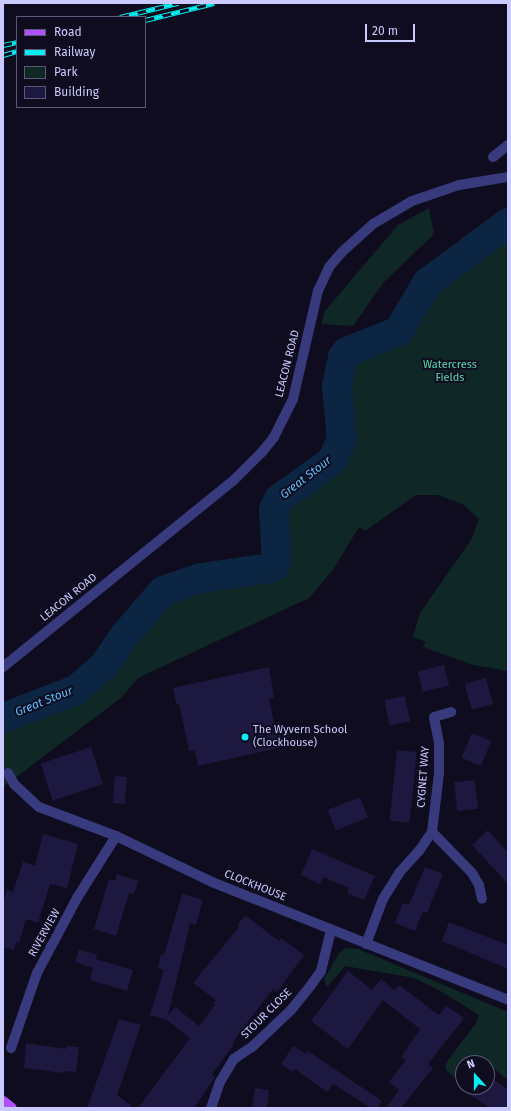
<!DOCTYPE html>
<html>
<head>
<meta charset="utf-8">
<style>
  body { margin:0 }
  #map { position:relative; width:511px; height:1111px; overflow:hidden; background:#0e0c1e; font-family:"Fira Sans",sans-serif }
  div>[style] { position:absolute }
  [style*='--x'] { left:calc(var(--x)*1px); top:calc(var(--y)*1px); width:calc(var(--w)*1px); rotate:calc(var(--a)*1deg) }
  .green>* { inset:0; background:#0f2825 }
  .river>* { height:30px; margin:-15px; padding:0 15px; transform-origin:15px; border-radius:15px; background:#0c2542 }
  .building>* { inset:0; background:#1d183f; transform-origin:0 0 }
  .minor>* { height:10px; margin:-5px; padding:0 5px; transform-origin:5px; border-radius:5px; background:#373a7d }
  .major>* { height:10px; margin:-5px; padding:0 5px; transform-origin:5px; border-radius:5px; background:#af51fe }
  .rail>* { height:4.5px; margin-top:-2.25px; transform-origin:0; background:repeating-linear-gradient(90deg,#0e0c1e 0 9px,#01eef3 0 18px); box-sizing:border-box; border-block:1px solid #01eef3 }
  .dots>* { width:11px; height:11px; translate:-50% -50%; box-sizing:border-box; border:2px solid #0e0c1e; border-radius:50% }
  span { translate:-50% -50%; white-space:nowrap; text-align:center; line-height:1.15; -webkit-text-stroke:4px #0e0c1e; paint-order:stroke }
  .street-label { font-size:11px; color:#cbcaff }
  .park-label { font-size:11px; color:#57ddb1 }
  .poi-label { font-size:11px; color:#cbcaff }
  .left { translate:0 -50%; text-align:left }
  .water-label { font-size:12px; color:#58bffe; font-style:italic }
  .frame { position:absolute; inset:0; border:4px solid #cbcaff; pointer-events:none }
  .legend { position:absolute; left:16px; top:16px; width:130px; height:92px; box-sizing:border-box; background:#0e0c1e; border:1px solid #5a5878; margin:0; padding:5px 7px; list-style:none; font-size:12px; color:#cbcaff }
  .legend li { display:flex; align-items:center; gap:8px; height:20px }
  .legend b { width:20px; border:1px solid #5a5878 }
  .north { position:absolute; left:455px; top:1055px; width:40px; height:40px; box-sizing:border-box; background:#0e0c1e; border:1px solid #5a5878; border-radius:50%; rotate:339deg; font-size:11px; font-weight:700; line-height:16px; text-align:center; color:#cbcaff }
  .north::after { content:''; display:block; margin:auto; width:14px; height:18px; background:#01eef3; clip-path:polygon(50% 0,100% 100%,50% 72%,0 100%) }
  .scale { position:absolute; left:365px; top:24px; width:50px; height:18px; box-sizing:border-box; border:2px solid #cbcaff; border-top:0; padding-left:5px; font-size:12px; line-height:14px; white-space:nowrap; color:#cbcaff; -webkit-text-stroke:3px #0e0c1e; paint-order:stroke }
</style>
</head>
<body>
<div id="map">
  <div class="green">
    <div style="clip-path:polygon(429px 208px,434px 234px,384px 282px,353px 326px,321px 324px,325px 311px,398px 225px)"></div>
    <div style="clip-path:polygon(508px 233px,508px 671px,473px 665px,423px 647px,426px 642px,413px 637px,420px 613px,471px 540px,479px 519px,464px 505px,438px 495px,416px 495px,365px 531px,359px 527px,333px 570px,309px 598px,138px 678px,122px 697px,3px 787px,3px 727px,44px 715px,89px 693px,114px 669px,137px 629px,156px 607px,176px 594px,193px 587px,218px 583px,261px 581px,279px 574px,287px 563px,291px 548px,285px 517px,287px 503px,338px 467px,345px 457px,350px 428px,346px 386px,348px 372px,354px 359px,404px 337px,436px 282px)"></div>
    <div style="clip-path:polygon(346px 948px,358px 949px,508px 1012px,508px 1080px,487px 1063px,481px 1061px,463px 1063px,461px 1084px,446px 1070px,446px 1063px,476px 1023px,479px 1015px,437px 989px,414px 978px,345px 966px,327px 987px,324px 979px,340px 952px)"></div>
  </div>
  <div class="river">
    <div style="--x:3;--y:718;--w:78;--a:-21"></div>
    <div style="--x:76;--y:690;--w:37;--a:-41"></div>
    <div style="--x:104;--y:666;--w:37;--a:-56"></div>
    <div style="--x:125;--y:635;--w:58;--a:-49.2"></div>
    <div style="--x:163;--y:591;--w:40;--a:-18.9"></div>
    <div style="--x:201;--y:578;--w:71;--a:-8.1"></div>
    <div style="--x:271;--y:568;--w:4;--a:-34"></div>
    <div style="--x:274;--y:566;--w:6;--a:-59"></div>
    <div style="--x:277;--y:561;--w:51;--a:-93.4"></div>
    <div style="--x:274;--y:510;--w:12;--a:-66"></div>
    <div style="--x:279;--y:499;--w:65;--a:-35.6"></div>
    <div style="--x:332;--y:461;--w:23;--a:-65"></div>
    <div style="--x:342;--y:440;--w:54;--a:-95.3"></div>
    <div style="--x:337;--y:386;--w:30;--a:-78"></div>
    <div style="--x:343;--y:357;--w:6;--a:-51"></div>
    <div style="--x:347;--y:352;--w:56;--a:-22"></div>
    <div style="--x:399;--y:331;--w:56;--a:-59.7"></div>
    <div style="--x:427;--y:283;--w:101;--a:-36.5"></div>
  </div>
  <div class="building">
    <div style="left:444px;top:665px;width:21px;height:27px;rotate:76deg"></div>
    <div style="clip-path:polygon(269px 667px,274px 698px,269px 699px,275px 727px,286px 725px,290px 741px,286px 741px,287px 746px,198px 766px,195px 750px,189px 751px,179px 703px,176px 704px,173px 688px)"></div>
    <div style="left:486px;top:678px;width:27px;height:22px;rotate:75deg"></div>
    <div style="left:405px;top:696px;width:26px;height:21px;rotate:79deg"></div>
    <div style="left:472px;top:733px;width:21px;height:27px;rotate:23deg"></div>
    <div style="left:91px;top:747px;width:39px;height:53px;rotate:72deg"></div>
    <div style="left:397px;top:750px;width:20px;height:71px;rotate:6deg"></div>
    <div style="left:115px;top:776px;width:12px;height:27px;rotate:5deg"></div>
    <div style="left:475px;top:780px;width:29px;height:21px;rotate:84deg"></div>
    <div style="left:360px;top:797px;width:22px;height:35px;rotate:68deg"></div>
    <div style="clip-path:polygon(488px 830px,508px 853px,508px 884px,472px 845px)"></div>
    <div style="clip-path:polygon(43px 834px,78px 844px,67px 888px,50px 884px,38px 923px,26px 919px,19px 943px,16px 942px,14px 950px,3px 947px,3px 903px,7px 890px,13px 892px,23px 862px,35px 866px)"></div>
    <div style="clip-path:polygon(312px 849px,375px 876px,364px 900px,347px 893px,349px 888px,323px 877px,320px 884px,301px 875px)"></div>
    <div style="clip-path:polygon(425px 867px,443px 874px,427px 913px,423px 911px,415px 931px,395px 923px,403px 903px,409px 905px)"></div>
    <div style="clip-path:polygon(117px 874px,138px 881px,134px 894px,129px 893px,116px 936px,94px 929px,109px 879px,115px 881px)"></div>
    <div style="clip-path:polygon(182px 894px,203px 900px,196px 925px,190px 923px,168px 1016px,175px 1007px,199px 1026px,215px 1005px,213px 1003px,216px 1000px,193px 983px,239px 927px,237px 926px,245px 915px,279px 941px,281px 938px,304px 955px,277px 992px,273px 989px,232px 1043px,234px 1044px,212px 1075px,215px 1077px,194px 1108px,138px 1108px,190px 1038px,167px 1020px,150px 1015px,164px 970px,158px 968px,161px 954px,164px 955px)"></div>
    <div style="clip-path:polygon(449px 922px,508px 945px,508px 969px,442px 941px)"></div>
    <div style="clip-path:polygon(79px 949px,97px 955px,96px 959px,133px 970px,127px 991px,90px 980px,93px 968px,75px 962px)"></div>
    <div style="clip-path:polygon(348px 971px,372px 990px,381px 979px,394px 990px,399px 985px,439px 1015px,446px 1006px,464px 1018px,428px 1064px,433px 1068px,401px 1108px,386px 1108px,399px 1090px,389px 1082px,406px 1060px,401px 1057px,420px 1029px,383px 1000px,348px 1049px,311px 1021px)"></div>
    <div style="clip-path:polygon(119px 1019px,141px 1025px,117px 1095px,134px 1108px,87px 1108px)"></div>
    <div style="clip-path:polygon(26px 1043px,66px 1049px,66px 1046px,79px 1047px,76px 1072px,63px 1071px,62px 1073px,24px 1068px)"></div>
    <div style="clip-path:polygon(293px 1046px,306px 1054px,308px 1051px,382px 1101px,378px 1108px,371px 1108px,333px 1084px,327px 1092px,295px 1069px,293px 1072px,281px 1064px)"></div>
    <div style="clip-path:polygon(487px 1076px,508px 1089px,508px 1108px,490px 1108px,460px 1088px,463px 1085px,463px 1087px,487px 1087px)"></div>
    <div style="clip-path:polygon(255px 1088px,269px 1090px,267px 1108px,252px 1108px)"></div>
  </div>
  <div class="minor">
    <div style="--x:493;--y:157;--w:19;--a:-39"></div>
    <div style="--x:3;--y:667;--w:297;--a:-39"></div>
    <div style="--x:234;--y:480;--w:40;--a:-45"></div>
    <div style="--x:262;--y:452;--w:19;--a:-51"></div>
    <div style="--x:274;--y:437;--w:42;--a:-63.4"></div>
    <div style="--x:293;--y:399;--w:111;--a:-77"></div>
    <div style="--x:318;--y:291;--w:26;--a:-65"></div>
    <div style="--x:329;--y:267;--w:20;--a:-49"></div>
    <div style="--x:342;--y:252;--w:42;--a:-42.1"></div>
    <div style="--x:373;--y:224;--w:45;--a:-30.5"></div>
    <div style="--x:412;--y:201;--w:50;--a:-18.8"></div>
    <div style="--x:459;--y:185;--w:50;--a:-9.3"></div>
    <div style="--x:8;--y:773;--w:13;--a:61"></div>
    <div style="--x:14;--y:784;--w:34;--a:43"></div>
    <div style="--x:39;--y:807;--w:82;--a:20.6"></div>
    <div style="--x:116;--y:836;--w:106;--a:25.6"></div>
    <div style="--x:212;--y:882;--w:319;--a:21.7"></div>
    <div style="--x:432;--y:832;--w:57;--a:45.7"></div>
    <div style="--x:472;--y:873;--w:14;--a:60"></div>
    <div style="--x:479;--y:885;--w:14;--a:78"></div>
    <div style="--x:366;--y:944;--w:48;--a:-69.3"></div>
    <div style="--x:383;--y:899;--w:31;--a:-58"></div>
    <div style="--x:399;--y:873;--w:30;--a:-48"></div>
    <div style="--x:419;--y:851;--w:23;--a:-56"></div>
    <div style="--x:432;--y:832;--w:59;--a:-83.2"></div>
    <div style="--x:439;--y:773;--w:30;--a:-90"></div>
    <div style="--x:439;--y:743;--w:26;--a:-101"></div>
    <div style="--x:434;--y:717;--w:18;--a:-16"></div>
    <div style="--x:11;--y:1048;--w:79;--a:-70.9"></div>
    <div style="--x:37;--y:973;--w:85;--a:-61.9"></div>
    <div style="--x:77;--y:898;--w:73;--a:-57.8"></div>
    <div style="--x:211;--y:1108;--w:28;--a:-71"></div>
    <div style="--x:220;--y:1082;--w:27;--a:-59"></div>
    <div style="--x:234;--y:1059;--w:22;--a:-34"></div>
    <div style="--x:252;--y:1047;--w:54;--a:-43.5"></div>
    <div style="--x:291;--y:1010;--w:32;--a:-51"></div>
    <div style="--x:311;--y:985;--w:17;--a:-54"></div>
    <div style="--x:321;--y:971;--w:42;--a:-76.3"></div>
  </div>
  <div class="major">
    <div style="--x:3;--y:1101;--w:11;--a:38"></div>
  </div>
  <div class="rail">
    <div style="--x:120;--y:17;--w:60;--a:-13.6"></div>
    <div style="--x:145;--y:20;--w:71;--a:-13.8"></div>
    <div style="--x:3;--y:45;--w:14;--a:-12"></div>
    <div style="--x:3;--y:55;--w:15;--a:-16"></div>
  </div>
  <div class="dots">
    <div style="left:245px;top:737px;background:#01eef3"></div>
  </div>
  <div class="street-label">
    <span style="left:288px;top:364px;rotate:-76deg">LEACON ROAD</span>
    <span style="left:69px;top:598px;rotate:-39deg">LEACON ROAD</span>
    <span style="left:424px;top:777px;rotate:-86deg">CYGNET WAY</span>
    <span style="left:255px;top:886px;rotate:22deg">CLOCKHOUSE</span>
    <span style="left:45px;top:933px;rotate:-61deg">RIVERVIEW</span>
    <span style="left:267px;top:1014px;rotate:-45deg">STOUR CLOSE</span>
  </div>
  <div class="park-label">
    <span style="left:450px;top:372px">Watercress<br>Fields</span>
  </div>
  <div class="poi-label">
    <span class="left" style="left:253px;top:737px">The Wyvern School<br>(Clockhouse)</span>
  </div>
  <div class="water-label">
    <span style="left:306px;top:478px;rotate:-38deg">Great Stour</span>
    <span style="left:44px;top:702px;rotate:-22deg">Great Stour</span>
  </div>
  <div class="frame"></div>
  <ul class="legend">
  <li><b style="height:5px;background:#af51fe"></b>Road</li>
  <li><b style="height:5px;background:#01eef3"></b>Railway</li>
  <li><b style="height:11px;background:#0f2825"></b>Park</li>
  <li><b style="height:11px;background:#1d183f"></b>Building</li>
  </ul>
  <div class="north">N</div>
  <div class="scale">20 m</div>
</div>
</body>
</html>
